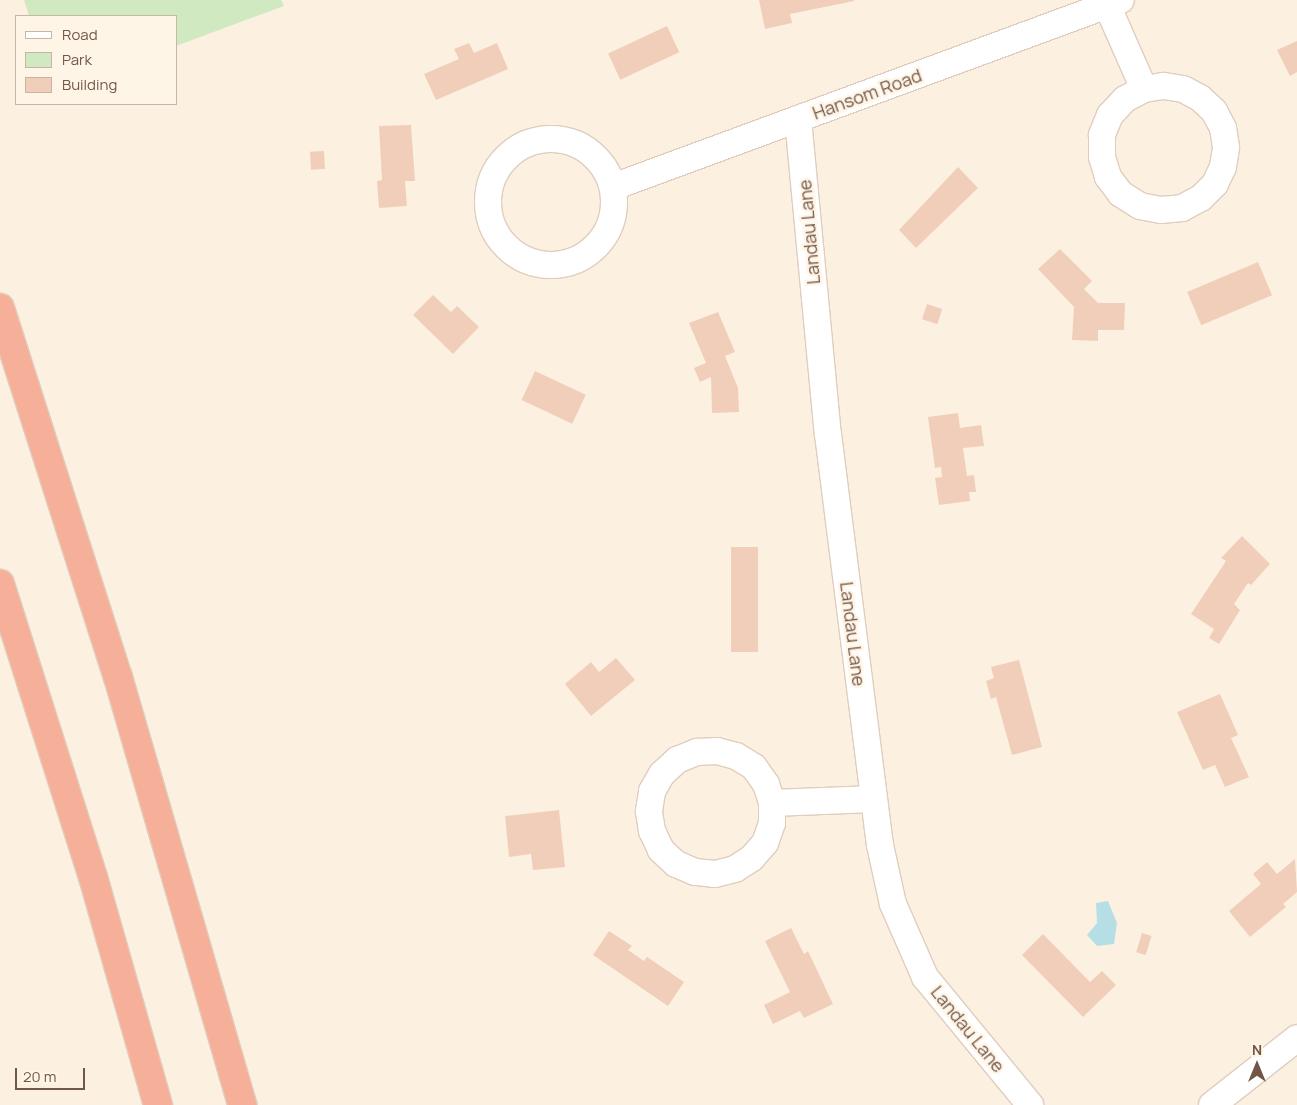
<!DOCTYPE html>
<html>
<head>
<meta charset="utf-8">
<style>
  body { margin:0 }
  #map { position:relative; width:1297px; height:1105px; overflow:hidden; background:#fcf1e1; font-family:Manrope,sans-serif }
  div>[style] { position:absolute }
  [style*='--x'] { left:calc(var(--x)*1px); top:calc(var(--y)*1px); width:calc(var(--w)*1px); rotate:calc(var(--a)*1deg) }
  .green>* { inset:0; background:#d1e9c0 }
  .water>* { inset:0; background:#b6dfe5 }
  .building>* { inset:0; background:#f1ceb9; transform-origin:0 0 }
  .roads { filter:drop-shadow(1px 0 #e0cdbd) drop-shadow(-1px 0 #e0cdbd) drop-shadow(0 1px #e0cdbd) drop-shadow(0 -1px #e0cdbd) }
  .minor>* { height:26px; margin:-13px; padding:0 13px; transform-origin:13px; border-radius:13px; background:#fff }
  .minor>.ring { margin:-13px; padding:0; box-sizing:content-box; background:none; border:26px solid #fff; border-radius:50% }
  .motorway>* { height:28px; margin:-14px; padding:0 14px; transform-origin:14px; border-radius:14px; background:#f6af98 }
  span { translate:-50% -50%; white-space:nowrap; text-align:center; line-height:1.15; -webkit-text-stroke:5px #fff5e7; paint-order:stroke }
  .street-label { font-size:18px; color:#725748 }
  .legend { position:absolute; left:15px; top:15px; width:162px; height:90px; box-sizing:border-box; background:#fff5e7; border:1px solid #c7b6a7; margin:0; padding:6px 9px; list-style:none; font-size:15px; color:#725748 }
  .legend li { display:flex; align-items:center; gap:10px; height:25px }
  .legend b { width:25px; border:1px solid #c7b6a7 }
  .north { position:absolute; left:1232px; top:1040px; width:50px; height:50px; -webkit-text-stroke:4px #fff5e7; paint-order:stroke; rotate:0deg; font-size:14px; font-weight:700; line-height:20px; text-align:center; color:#725748 }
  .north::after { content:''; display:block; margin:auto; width:18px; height:22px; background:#725748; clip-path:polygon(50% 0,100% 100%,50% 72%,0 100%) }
  .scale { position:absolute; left:15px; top:1068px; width:70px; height:22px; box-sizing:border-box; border:2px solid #725748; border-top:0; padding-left:6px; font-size:15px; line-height:18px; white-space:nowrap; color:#725748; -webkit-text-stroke:4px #fff5e7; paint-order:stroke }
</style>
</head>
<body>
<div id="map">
  <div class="green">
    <div style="clip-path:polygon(24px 0,281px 0,284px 6px,176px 46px,176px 16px,29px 16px)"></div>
  </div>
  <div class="water">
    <div style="clip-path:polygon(1108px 901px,1117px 923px,1114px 944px,1097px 946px,1087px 935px,1097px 923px,1096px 903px)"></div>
  </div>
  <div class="building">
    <div style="clip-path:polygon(759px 0,854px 0,854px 1px,790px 14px,792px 23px,765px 29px)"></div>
    <div style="left:667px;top:26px;width:29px;height:65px;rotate:65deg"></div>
    <div style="clip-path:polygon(1297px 41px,1297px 72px,1290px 76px,1277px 50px)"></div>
    <div style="clip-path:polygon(469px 43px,474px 53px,497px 43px,508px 69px,436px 100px,424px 74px,459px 59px,454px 49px)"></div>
    <div style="clip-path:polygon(411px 125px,415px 181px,405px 181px,407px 206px,379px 208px,377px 181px,382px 180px,379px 126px)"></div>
    <div style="left:324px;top:151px;width:18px;height:14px;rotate:87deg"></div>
    <div style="clip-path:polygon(958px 167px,978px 188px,916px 248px,899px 230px)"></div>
    <div style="clip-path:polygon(1060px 249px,1092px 281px,1084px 289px,1098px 303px,1125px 303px,1124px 330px,1098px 330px,1098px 341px,1072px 340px,1074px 307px,1038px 269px)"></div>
    <div style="left:1258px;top:262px;width:36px;height:77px;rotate:67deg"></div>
    <div style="clip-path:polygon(433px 295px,451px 312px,457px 306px,479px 327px,453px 354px,413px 315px)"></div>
    <div style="left:927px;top:304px;width:16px;height:16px;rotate:18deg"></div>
    <div style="clip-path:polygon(718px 312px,735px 352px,725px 356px,738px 388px,739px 412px,712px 413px,711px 377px,700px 382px,694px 368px,706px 363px,689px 323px)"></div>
    <div style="left:535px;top:371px;width:56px;height:32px;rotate:25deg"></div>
    <div style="clip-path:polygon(958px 413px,960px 428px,981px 425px,984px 446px,963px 448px,967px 476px,974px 475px,976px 492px,969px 492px,970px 501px,939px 505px,935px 478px,942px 477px,941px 467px,935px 468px,928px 417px)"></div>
    <div style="clip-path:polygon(1242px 536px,1270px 564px,1251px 585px,1248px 583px,1234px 604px,1240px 610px,1219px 644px,1209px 638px,1214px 629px,1191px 614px,1226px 561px,1221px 558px)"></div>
    <div style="left:731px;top:547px;width:27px;height:105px"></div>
    <div style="clip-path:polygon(616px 658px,635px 680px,591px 716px,565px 684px,591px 662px,599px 672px)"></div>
    <div style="clip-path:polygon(1019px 660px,1042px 747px,1012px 755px,996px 697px,991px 699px,986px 681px,994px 678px,991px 667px)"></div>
    <div style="clip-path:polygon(1220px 694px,1238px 735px,1231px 738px,1249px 777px,1225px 787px,1215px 765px,1203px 770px,1177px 712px)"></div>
    <div style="clip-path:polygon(559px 810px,565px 867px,533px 870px,531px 854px,509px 857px,505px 816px)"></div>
    <div style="clip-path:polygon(1295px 859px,1297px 892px,1283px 904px,1286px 907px,1250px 937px,1229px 911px,1261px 884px,1253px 874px,1267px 862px,1277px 874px)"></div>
    <div style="clip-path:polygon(791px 928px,804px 954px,808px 951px,833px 1004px,804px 1018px,800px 1011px,773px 1024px,764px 1005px,790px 992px,765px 941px)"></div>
    <div style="clip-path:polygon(609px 931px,632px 946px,628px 950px,644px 961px,647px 957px,684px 982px,668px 1006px,593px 955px)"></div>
    <div style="left:1142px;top:933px;width:10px;height:20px;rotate:17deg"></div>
    <div style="clip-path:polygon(1043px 934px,1090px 982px,1102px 971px,1116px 985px,1083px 1017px,1022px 955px)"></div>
  </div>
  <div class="roads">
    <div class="minor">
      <div style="--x:1107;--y:5;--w:92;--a:66.2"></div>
      <div style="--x:1144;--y:89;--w:21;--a:152"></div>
      <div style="--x:1125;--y:99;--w:22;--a:133"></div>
      <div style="--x:1110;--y:115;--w:22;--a:112"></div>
      <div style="--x:1102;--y:135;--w:22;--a:90"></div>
      <div style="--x:1102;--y:157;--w:21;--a:73"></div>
      <div style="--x:1108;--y:177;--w:21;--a:53"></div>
      <div style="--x:1121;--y:194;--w:22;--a:32"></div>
      <div style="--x:1140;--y:206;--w:21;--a:11"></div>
      <div style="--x:1161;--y:210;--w:21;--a:-5"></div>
      <div style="--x:1182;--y:208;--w:21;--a:-28"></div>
      <div style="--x:1201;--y:198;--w:20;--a:-45"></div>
      <div style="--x:1215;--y:184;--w:19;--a:-65"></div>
      <div style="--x:1223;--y:167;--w:20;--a:-81"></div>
      <div style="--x:1226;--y:147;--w:19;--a:-99"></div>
      <div style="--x:1223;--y:128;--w:19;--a:-118"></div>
      <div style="--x:1214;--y:111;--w:19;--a:-137"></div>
      <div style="--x:1200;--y:98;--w:19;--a:-152"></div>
      <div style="--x:1183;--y:89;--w:20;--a:-171"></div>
      <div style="--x:1163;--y:86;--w:19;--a:171"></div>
      <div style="--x:798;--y:119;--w:316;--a:84.6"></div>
      <div style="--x:828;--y:434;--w:414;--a:82.8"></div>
      <div style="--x:880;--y:845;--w:60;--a:77.6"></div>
      <div style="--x:893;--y:904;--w:80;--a:66.3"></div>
      <div style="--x:925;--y:977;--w:166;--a:50.6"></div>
      <div class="ring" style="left:488px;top:139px;width:100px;height:100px"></div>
      <div style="--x:613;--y:187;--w:541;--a:-20.21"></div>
      <div style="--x:772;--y:803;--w:20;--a:90"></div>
      <div style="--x:772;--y:823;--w:21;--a:109"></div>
      <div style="--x:765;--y:843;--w:20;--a:131"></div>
      <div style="--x:752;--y:858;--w:20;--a:147"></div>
      <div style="--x:735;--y:869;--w:21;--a:166"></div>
      <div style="--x:715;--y:874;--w:20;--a:-174"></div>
      <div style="--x:695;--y:872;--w:21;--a:-157"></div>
      <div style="--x:676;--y:864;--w:21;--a:-137"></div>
      <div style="--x:661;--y:850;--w:21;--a:-115"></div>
      <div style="--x:652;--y:831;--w:20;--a:-99"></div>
      <div style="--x:649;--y:811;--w:20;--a:-81"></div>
      <div style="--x:652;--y:791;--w:20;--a:-60"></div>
      <div style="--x:662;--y:774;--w:21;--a:-43"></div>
      <div style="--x:677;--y:760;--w:22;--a:-22"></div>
      <div style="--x:697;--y:752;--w:20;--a:-3"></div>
      <div style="--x:717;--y:751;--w:20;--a:15"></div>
      <div style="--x:736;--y:756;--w:21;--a:31"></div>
      <div style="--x:754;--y:767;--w:21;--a:55"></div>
      <div style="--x:766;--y:784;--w:20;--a:72"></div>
      <div style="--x:772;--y:803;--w:102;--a:-2.2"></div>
      <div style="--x:1212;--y:1105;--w:108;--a:-38.2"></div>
    </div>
    <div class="motorway">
      <div style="--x:0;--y:308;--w:387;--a:72.3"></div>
      <div style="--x:118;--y:677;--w:446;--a:73.8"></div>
      <div style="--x:0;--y:584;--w:307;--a:72.4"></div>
      <div style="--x:93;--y:877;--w:237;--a:74.1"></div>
    </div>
  </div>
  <div class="street-label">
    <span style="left:867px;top:94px;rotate:-20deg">Hansom Road</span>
    <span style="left:809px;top:232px;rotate:-95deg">Landau Lane</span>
    <span style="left:853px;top:634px;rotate:83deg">Landau Lane</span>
    <span style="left:968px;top:1029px;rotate:51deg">Landau Lane</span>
  </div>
  <ul class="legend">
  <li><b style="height:6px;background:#fff"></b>Road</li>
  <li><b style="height:14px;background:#d1e9c0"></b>Park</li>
  <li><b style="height:14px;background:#f1ceb9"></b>Building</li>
  </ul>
  <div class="north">N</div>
  <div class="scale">20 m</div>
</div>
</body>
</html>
